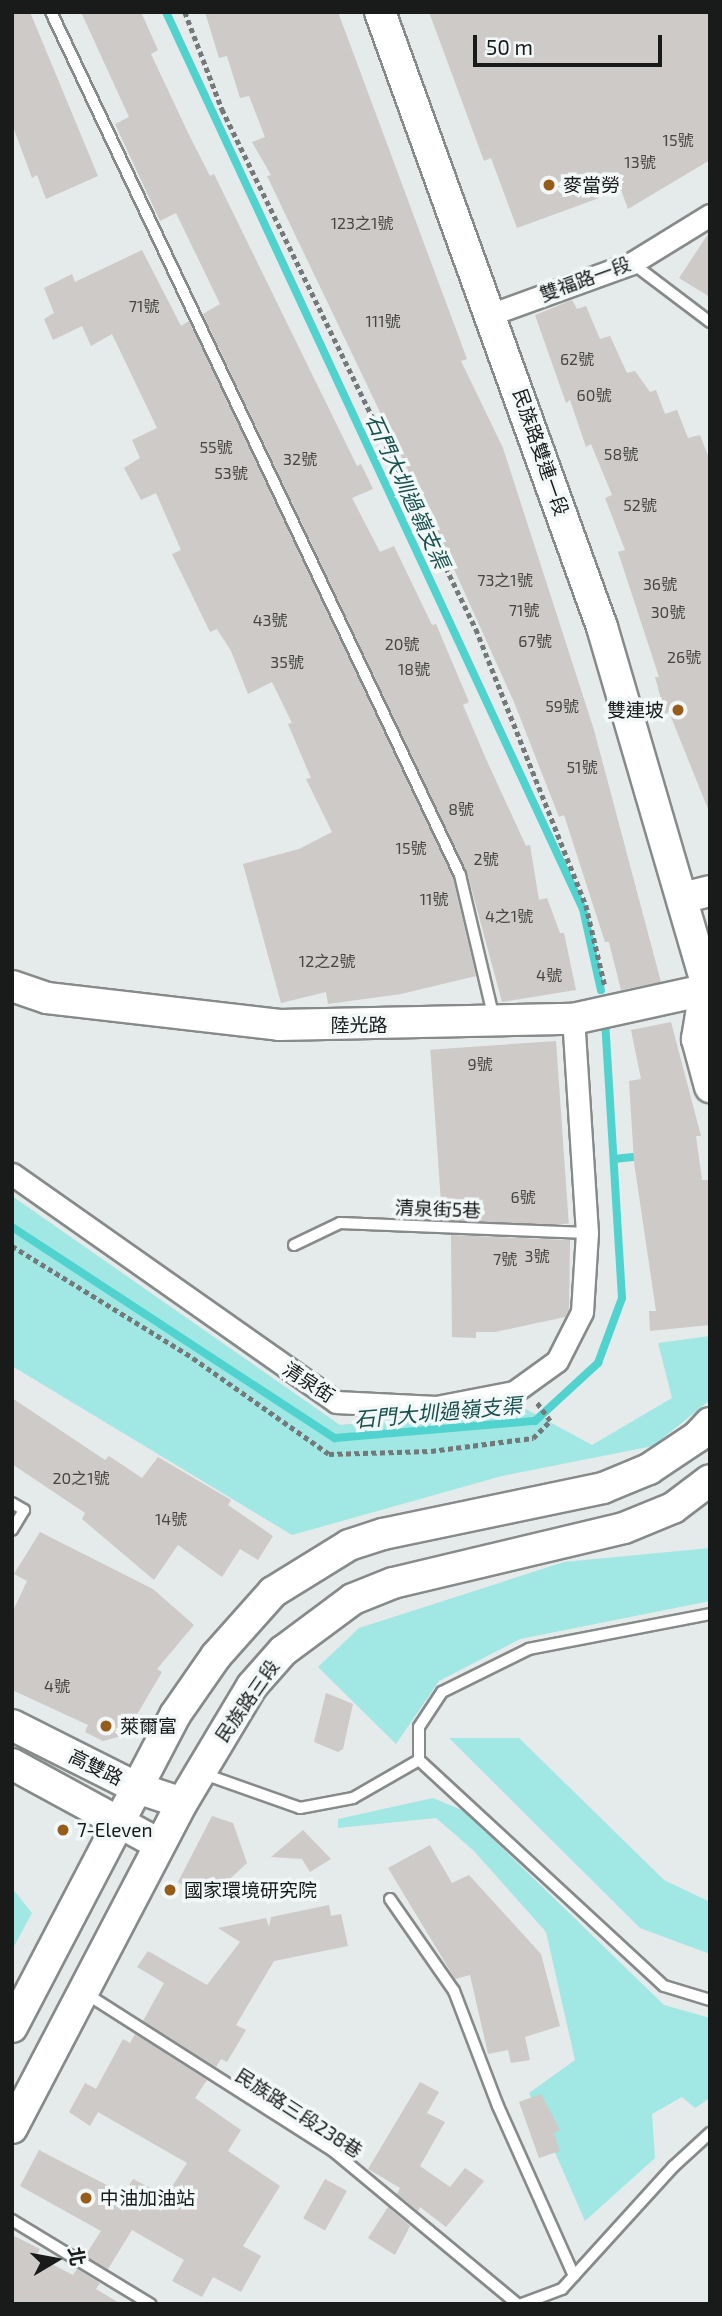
<!DOCTYPE html>
<html>
<head>
<meta charset="utf-8">
<style>
  body { margin:0 }
  #map { position:relative; width:722px; height:2316px; overflow:hidden; background:#e5eaea; font-family:"Exo 2","Noto Sans TC",sans-serif }
  div>[style] { position:absolute }
  [style*='--x'] { left:calc(var(--x)*1px); top:calc(var(--y)*1px); width:calc(var(--w)*1px); rotate:calc(var(--a)*1deg) }
  .green>* { inset:0; background:#a1e7e3 }
  .stream>* { height:8px; margin:-4px; padding:0 4px; transform-origin:4px; border-radius:4px; background:#50d3ce }
  .building>* { inset:0; background:#cdcac7; transform-origin:0 0 }
  .path>* { height:4.5px; margin-top:-2.25px; transform-origin:0; background:repeating-linear-gradient(90deg,#757878 0 5px,transparent 0 8.5px) }
  .roads { filter:drop-shadow(2px 0 #868b8a) drop-shadow(-2px 0 #868b8a) drop-shadow(0 2px #868b8a) drop-shadow(0 -2px #868b8a) }
  .lane>* { height:10px; margin:-5px; padding:0 5px; transform-origin:5px; border-radius:5px; background:#fff }
  .street>* { height:21px; margin:-10.5px; padding:0 10.5px; transform-origin:10.5px; border-radius:10.5px; background:#fff }
  .secondary>* { height:30px; margin:-15px; padding:0 15px; transform-origin:15px; border-radius:15px; background:#fff }
  .dots>* { width:19px; height:19px; translate:-50% -50%; box-sizing:border-box; border:4px solid #f2f7f7; border-radius:50% }
  span { translate:-50% -50%; white-space:nowrap; text-align:center; line-height:1.15; -webkit-text-stroke:7px #f2f7f7; paint-order:stroke }
  .number-label { font-size:16px; color:#464645 }
  .number-label span { -webkit-text-stroke-width:0 }
  .poi-label { font-size:19px; color:#191a1a }
  .left { translate:0 -50%; text-align:left }
  .right { translate:-100% -50%; text-align:right }
  .street-label { font-size:19px; color:#191a1a }
  .water-label { font-size:21px; color:#17504e; font-style:italic }
  .frame { position:absolute; inset:0; border:14px solid #191a1a; pointer-events:none }
  .north { position:absolute; left:21px; top:2225px; width:70px; height:70px; -webkit-text-stroke:5px #f2f7f7; paint-order:stroke; rotate:80deg; font-size:19px; font-weight:700; line-height:28px; text-align:center; color:#191a1a }
  .north::after { content:''; display:block; margin:auto; width:24px; height:32px; background:#191a1a; clip-path:polygon(50% 0,100% 100%,50% 72%,0 100%) }
  .scale { position:absolute; left:473px; top:35px; width:189px; height:32px; box-sizing:border-box; border:4px solid #191a1a; border-top:0; padding-left:9px; font-size:21px; line-height:24px; white-space:nowrap; color:#191a1a; -webkit-text-stroke:5px #f2f7f7; paint-order:stroke }
</style>
</head>
<body>
<div id="map">
  <div class="green">
    <div style="clip-path:polygon(12px 1196px,340px 1425px,522px 1407px,592px 1445px,672px 1398px,658px 1343px,710px 1336px,710px 1400px,653px 1446px,502px 1476px,292px 1535px,12px 1366px)"></div>
    <div style="clip-path:polygon(710px 1548px,710px 1601px,520px 1639px,439px 1681px,396px 1744px,318px 1667px,359px 1628px,564px 1562px)"></div>
    <div style="clip-path:polygon(449px 1738px,519px 1738px,664px 1880px,710px 1902px,710px 1954px,640px 1928px)"></div>
    <div style="clip-path:polygon(433px 1798px,464px 1811px,664px 2005px,710px 2018px,710px 2098px,695px 2108px,682px 2097px,652px 2114px,655px 2158px,585px 2221px,529px 2093px,575px 2060px,546px 1932px,473px 1850px,436px 1818px,338px 1828px,338px 1819px)"></div>
    <div style="clip-path:polygon(12px 1888px,32px 1913px,12px 1950px)"></div>
  </div>
  <div class="stream">
    <div style="--x:166;--y:12;--w:989;--a:65.07"></div>
    <div style="--x:583;--y:909;--w:83;--a:77.5"></div>
    <div style="--x:614;--y:1159;--w:29;--a:-6"></div>
    <div style="--x:12;--y:1227;--w:386;--a:33.2"></div>
    <div style="--x:335;--y:1438;--w:201;--a:-4.9"></div>
    <div style="--x:535;--y:1421;--w:86;--a:-42.6"></div>
    <div style="--x:598;--y:1363;--w:69;--a:-69.7"></div>
    <div style="--x:622;--y:1298;--w:281;--a:-93.5"></div>
  </div>
  <div class="building">
    <div style="clip-path:polygon(12px 12px,30px 12px,98px 176px,46px 199px,37px 175px,32px 178px,12px 124px)"></div>
    <div style="clip-path:polygon(81px 12px,141px 12px,158px 50px,151px 54px,190px 137px,210px 176px,214px 174px,357px 466px,361px 464px,373px 489px,352px 498px,380px 552px,394px 546px,432px 625px,436px 624px,469px 702px,463px 705px,486px 759px,526px 846px,530px 845px,539px 900px,547px 898px,560px 933px,564px 933px,576px 990px,502px 1002px,467px 872px,203px 314px,220px 304px,176px 213px,160px 221px,115px 124px,129px 117px)"></div>
    <div style="clip-path:polygon(205px 12px,338px 12px,467px 359px,461px 361px,503px 448px,594px 730px,661px 982px,621px 990px,609px 942px,605px 942px,564px 815px,559px 817px,514px 702px,435px 527px,267px 176px,271px 175px,252px 142px,265px 137px,249px 96px,240px 98px,227px 56px,219px 58px)"></div>
    <div style="clip-path:polygon(429px 12px,710px 12px,710px 160px,628px 209px,621px 190px,517px 228px,491px 158px,484px 161px)"></div>
    <div style="clip-path:polygon(710px 231px,710px 297px,679px 278px)"></div>
    <div style="clip-path:polygon(142px 250px,181px 326px,189px 321px,453px 878px,476px 976px,401px 994px,328px 1004px,326px 992px,281px 1003px,243px 864px,299px 849px,332px 832px,306px 779px,311px 778px,288px 724px,292px 723px,272px 682px,248px 694px,231px 651px,217px 629px,210px 632px,172px 554px,181px 550px,156px 493px,141px 500px,124px 468px,140px 458px,132px 440px,157px 428px,112px 334px,91px 346px,82px 326px,53px 340px,44px 319px,54px 313px,44px 288px,72px 274px,75px 282px)"></div>
    <div style="clip-path:polygon(572px 300px,577px 309px,586px 306px,600px 339px,610px 336px,627px 373px,635px 371px,650px 392px,656px 390px,665px 414px,677px 410px,688px 438px,700px 435px,710px 461px,710px 814px,669px 712px,665px 714px,655px 677px,659px 677px,618px 552px,625px 550px,605px 498px,612px 495px,591px 444px,586px 447px,570px 400px,566px 403px,535px 315px)"></div>
    <div style="clip-path:polygon(671px 1022px,701px 1136px,696px 1136px,702px 1180px,710px 1180px,710px 1325px,650px 1331px,649px 1311px,656px 1311px,634px 1162px,629px 1081px,641px 1079px,631px 1030px)"></div>
    <div style="left:556px;top:1041px;width:183px;height:126px;rotate:86deg"></div>
    <div style="clip-path:polygon(451px 1235px,570px 1240px,569px 1309px,565px 1317px,495px 1332px,476px 1332px,476px 1338px,452px 1337px)"></div>
    <div style="clip-path:polygon(12px 1398px,105px 1460px,109px 1456px,142px 1478px,158px 1457px,231px 1500px,228px 1505px,273px 1536px,258px 1560px,240px 1549px,222px 1577px,178px 1545px,154px 1580px,82px 1519px,85px 1513px,12px 1464px)"></div>
    <div style="clip-path:polygon(40px 1532px,153px 1589px,194px 1625px,157px 1669px,162px 1672px,125px 1735px,103px 1741px,85px 1732px,88px 1725px,12px 1690px,12px 1613px,27px 1581px,14px 1574px)"></div>
    <div style="clip-path:polygon(326px 1693px,353px 1704px,343px 1749px,338px 1752px,314px 1742px)"></div>
    <div style="clip-path:polygon(212px 1816px,233px 1823px,247px 1863px,207px 1900px,178px 1882px)"></div>
    <div style="clip-path:polygon(303px 1830px,331px 1859px,310px 1872px,302px 1859px,271px 1857px)"></div>
    <div style="clip-path:polygon(430px 1845px,452px 1883px,469px 1875px,541px 1954px,560px 2026px,525px 2037px,530px 2060px,511px 2063px,508px 2050px,488px 2054px,470px 1975px,455px 1979px,388px 1868px)"></div>
    <div style="clip-path:polygon(329px 1905px,331px 1916px,341px 1914px,348px 1946px,274px 1961px,236px 2025px,246px 2030px,227px 2062px,221px 2059px,216px 2067px,143px 2021px,164px 1983px,137px 1967px,148px 1951px,207px 1985px,240px 1942px,218px 1928px,266px 1918px,269px 1927px,271px 1917px)"></div>
    <div style="clip-path:polygon(135px 2034px,207px 2080px,195px 2098px,241px 2130px,228px 2151px,280px 2186px,243px 2246px,261px 2256px,241px 2292px,213px 2277px,202px 2297px,172px 2281px,184px 2260px,132px 2230px,108px 2269px,85px 2256px,101px 2231px,20px 2186px,39px 2150px,124px 2194px,133px 2179px,166px 2196px,187px 2163px,98px 2112px,90px 2126px,69px 2112px,85px 2083px,96px 2089px,123px 2039px,130px 2043px)"></div>
    <div style="clip-path:polygon(420px 2082px,439px 2092px,427px 2113px,445px 2122px,420px 2166px,450px 2187px,465px 2168px,484px 2181px,446px 2227px,420px 2207px,418px 2211px,397px 2194px,400px 2188px,368px 2169px)"></div>
    <div style="clip-path:polygon(541px 2094px,560px 2130px,554px 2133px,560px 2151px,539px 2158px,519px 2102px)"></div>
    <div style="left:325px;top:2179px;width:25px;height:45px;rotate:29deg"></div>
    <div style="clip-path:polygon(388px 2207px,410px 2226px,395px 2255px,368px 2238px)"></div>
    <div style="clip-path:polygon(12px 2235px,40px 2249px,36px 2256px,73px 2275px,77px 2269px,100px 2283px,96px 2289px,121px 2304px,12px 2304px)"></div>
  </div>
  <div class="path">
    <div style="--x:185;--y:12;--w:104;--a:69.1"></div>
    <div style="--x:222;--y:109;--w:579;--a:63.97"></div>
    <div style="--x:476;--y:629;--w:297;--a:68.3"></div>
    <div style="--x:586;--y:905;--w:83;--a:76.8"></div>
    <div style="--x:12;--y:1246;--w:213;--a:31.7"></div>
    <div style="--x:193;--y:1358;--w:166;--a:35.2"></div>
    <div style="--x:329;--y:1454;--w:102;--a:-1.7"></div>
    <div style="--x:431;--y:1451;--w:103;--a:-7.3"></div>
    <div style="--x:533;--y:1438;--w:24;--a:-45"></div>
    <div style="--x:550;--y:1421;--w:24;--a:-126"></div>
  </div>
  <div class="roads">
    <div class="lane">
      <div style="--x:51;--y:12;--w:955;--a:64.64"></div>
      <div style="--x:460;--y:875;--w:148;--a:76.7"></div>
      <div style="--x:632;--y:263;--w:98;--a:37.1"></div>
      <div style="--x:294;--y:1245;--w:51;--a:-25.6"></div>
      <div style="--x:340;--y:1223;--w:247;--a:2.3"></div>
      <div style="--x:12;--y:1503;--w:14;--a:30"></div>
      <div style="--x:24;--y:1510;--w:23;--a:121"></div>
      <div style="--x:710;--y:1614;--w:184;--a:169.1"></div>
      <div style="--x:529;--y:1649;--w:97;--a:153.7"></div>
      <div style="--x:442;--y:1692;--w:42;--a:123.3"></div>
      <div style="--x:419;--y:1727;--w:33;--a:90"></div>
      <div style="--x:419;--y:1760;--w:333;--a:42.7"></div>
      <div style="--x:664;--y:1986;--w:48;--a:16.9"></div>
      <div style="--x:204;--y:1774;--w:102;--a:19.5"></div>
      <div style="--x:300;--y:1808;--w:54;--a:-10.7"></div>
      <div style="--x:353;--y:1798;--w:76;--a:-29.9"></div>
      <div style="--x:390;--y:1899;--w:112;--a:55.2"></div>
      <div style="--x:454;--y:1991;--w:123;--a:69.1"></div>
      <div style="--x:498;--y:2106;--w:186;--a:65.9"></div>
      <div style="--x:85;--y:1993;--w:294;--a:32.5"></div>
      <div style="--x:333;--y:2151;--w:239;--a:39.7"></div>
      <div style="--x:12;--y:2220;--w:162;--a:31.3"></div>
      <div style="--x:522;--y:2304;--w:43;--a:-20.6"></div>
      <div style="--x:562;--y:2289;--w:166;--a:-47.7"></div>
      <div style="--x:674;--y:2166;--w:49;--a:-42.5"></div>
    </div>
    <div class="street">
      <div style="--x:492;--y:314;--w:149;--a:-20"></div>
      <div style="--x:632;--y:263;--w:92;--a:-31.6"></div>
      <div style="--x:12;--y:1174;--w:396;--a:35.1"></div>
      <div style="--x:336;--y:1402;--w:100;--a:2.9"></div>
      <div style="--x:436;--y:1407;--w:79;--a:-10.9"></div>
      <div style="--x:514;--y:1392;--w:53;--a:-35.8"></div>
      <div style="--x:557;--y:1361;--w:55;--a:-63"></div>
      <div style="--x:582;--y:1312;--w:79;--a:-86.4"></div>
      <div style="--x:587;--y:1233;--w:214;--a:-93.7"></div>
    </div>
    <div class="secondary">
      <div style="--x:380;--y:12;--w:654;--a:70.15"></div>
      <div style="--x:602;--y:627;--w:384;--a:73.7"></div>
      <div style="--x:682;--y:898;--w:29;--a:-14"></div>
      <div style="--x:12;--y:986;--w:37;--a:19"></div>
      <div style="--x:47;--y:998;--w:234;--a:6.6"></div>
      <div style="--x:279;--y:1025;--w:294;--a:-1.2"></div>
      <div style="--x:573;--y:1019;--w:135;--a:-12.4"></div>
      <div style="--x:705;--y:990;--w:50;--a:99.3"></div>
      <div style="--x:697;--y:1039;--w:50;--a:74.8"></div>
      <div style="--x:12;--y:1725;--w:140;--a:26.7"></div>
      <div style="--x:137;--y:1788;--w:47;--a:18.4"></div>
      <div style="--x:12;--y:1764;--w:167;--a:28.6"></div>
      <div style="--x:12;--y:2027;--w:352;--a:-62.4"></div>
      <div style="--x:175;--y:1715;--w:72;--a:-55.2"></div>
      <div style="--x:216;--y:1656;--w:86;--a:-48.3"></div>
      <div style="--x:273;--y:1592;--w:89;--a:-31.7"></div>
      <div style="--x:349;--y:1545;--w:36;--a:-18"></div>
      <div style="--x:383;--y:1534;--w:225;--a:-11.8"></div>
      <div style="--x:603;--y:1488;--w:50;--a:-22.4"></div>
      <div style="--x:649;--y:1469;--w:58;--a:-33.7"></div>
      <div style="--x:697;--y:1437;--w:19;--a:-47"></div>
      <div style="--x:12;--y:2128;--w:367;--a:-62.4"></div>
      <div style="--x:182;--y:1803;--w:136;--a:-59.1"></div>
      <div style="--x:252;--y:1686;--w:47;--a:-48.5"></div>
      <div style="--x:283;--y:1651;--w:87;--a:-36.6"></div>
      <div style="--x:353;--y:1599;--w:43;--a:-21.8"></div>
      <div style="--x:393;--y:1583;--w:237;--a:-13.4"></div>
      <div style="--x:624;--y:1528;--w:53;--a:-22.2"></div>
      <div style="--x:673;--y:1508;--w:46;--a:-37.1"></div>
    </div>
  </div>
  <div class="dots">
    <div style="left:549px;top:185px;background:#965c1a"></div>
    <div style="left:678px;top:710px;background:#965c1a"></div>
    <div style="left:106px;top:1726px;background:#965c1a"></div>
    <div style="left:63px;top:1830px;background:#965c1a"></div>
    <div style="left:170px;top:1890px;background:#965c1a"></div>
    <div style="left:86px;top:2198px;background:#965c1a"></div>
  </div>
  <div class="number-label">
    <span style="left:678px;top:140px">15號</span>
    <span style="left:640px;top:162px">13號</span>
    <span style="left:362px;top:223px">123之1號</span>
    <span style="left:144px;top:306px">71號</span>
    <span style="left:383px;top:321px">111號</span>
    <span style="left:577px;top:359px">62號</span>
    <span style="left:594px;top:395px">60號</span>
    <span style="left:216px;top:447px">55號</span>
    <span style="left:621px;top:454px">58號</span>
    <span style="left:300px;top:459px">32號</span>
    <span style="left:231px;top:473px">53號</span>
    <span style="left:640px;top:505px">52號</span>
    <span style="left:505px;top:580px">73之1號</span>
    <span style="left:660px;top:584px">36號</span>
    <span style="left:524px;top:610px">71號</span>
    <span style="left:668px;top:612px">30號</span>
    <span style="left:270px;top:620px">43號</span>
    <span style="left:535px;top:641px">67號</span>
    <span style="left:402px;top:644px">20號</span>
    <span style="left:684px;top:657px">26號</span>
    <span style="left:287px;top:662px">35號</span>
    <span style="left:414px;top:669px">18號</span>
    <span style="left:562px;top:706px">59號</span>
    <span style="left:582px;top:767px">51號</span>
    <span style="left:461px;top:809px">8號</span>
    <span style="left:411px;top:848px">15號</span>
    <span style="left:486px;top:859px">2號</span>
    <span style="left:434px;top:899px">11號</span>
    <span style="left:509px;top:916px">4之1號</span>
    <span style="left:327px;top:961px">12之2號</span>
    <span style="left:549px;top:975px">4號</span>
    <span style="left:480px;top:1064px">9號</span>
    <span style="left:523px;top:1197px">6號</span>
    <span style="left:537px;top:1256px">3號</span>
    <span style="left:505px;top:1259px">7號</span>
    <span style="left:81px;top:1478px">20之1號</span>
    <span style="left:171px;top:1519px">14號</span>
    <span style="left:57px;top:1686px">4號</span>
  </div>
  <div class="poi-label">
    <span class="left" style="left:563px;top:185px">麥當勞</span>
    <span class="right" style="left:664px;top:710px">雙連坡</span>
    <span class="left" style="left:120px;top:1726px">萊爾富</span>
    <span class="left" style="left:77px;top:1830px">7-Eleven</span>
    <span class="left" style="left:184px;top:1890px">國家環境研究院</span>
    <span class="left" style="left:100px;top:2198px">中油加油站</span>
  </div>
  <div class="street-label">
    <span style="left:585px;top:279px;rotate:-20deg">雙福路一段</span>
    <span style="left:541px;top:452px;rotate:71deg">民族路雙連一段</span>
    <span style="left:359px;top:1025px">陸光路</span>
    <span style="left:438px;top:1209px;rotate:2deg">清泉街5巷</span>
    <span style="left:309px;top:1382px;rotate:33deg">清泉街</span>
    <span style="left:247px;top:1701px;rotate:-55deg">民族路三段</span>
    <span style="left:96px;top:1767px;rotate:26deg">高雙路</span>
    <span style="left:299px;top:2113px;rotate:33deg">民族路三段238巷</span>
  </div>
  <div class="water-label">
    <span style="left:408px;top:491px;rotate:65deg">石門大圳過嶺支渠</span>
    <span style="left:438px;top:1412px;rotate:-5deg">石門大圳過嶺支渠</span>
  </div>
  <div class="frame"></div>
  <div class="north">北</div>
  <div class="scale">50 m</div>
</div>
</body>
</html>
